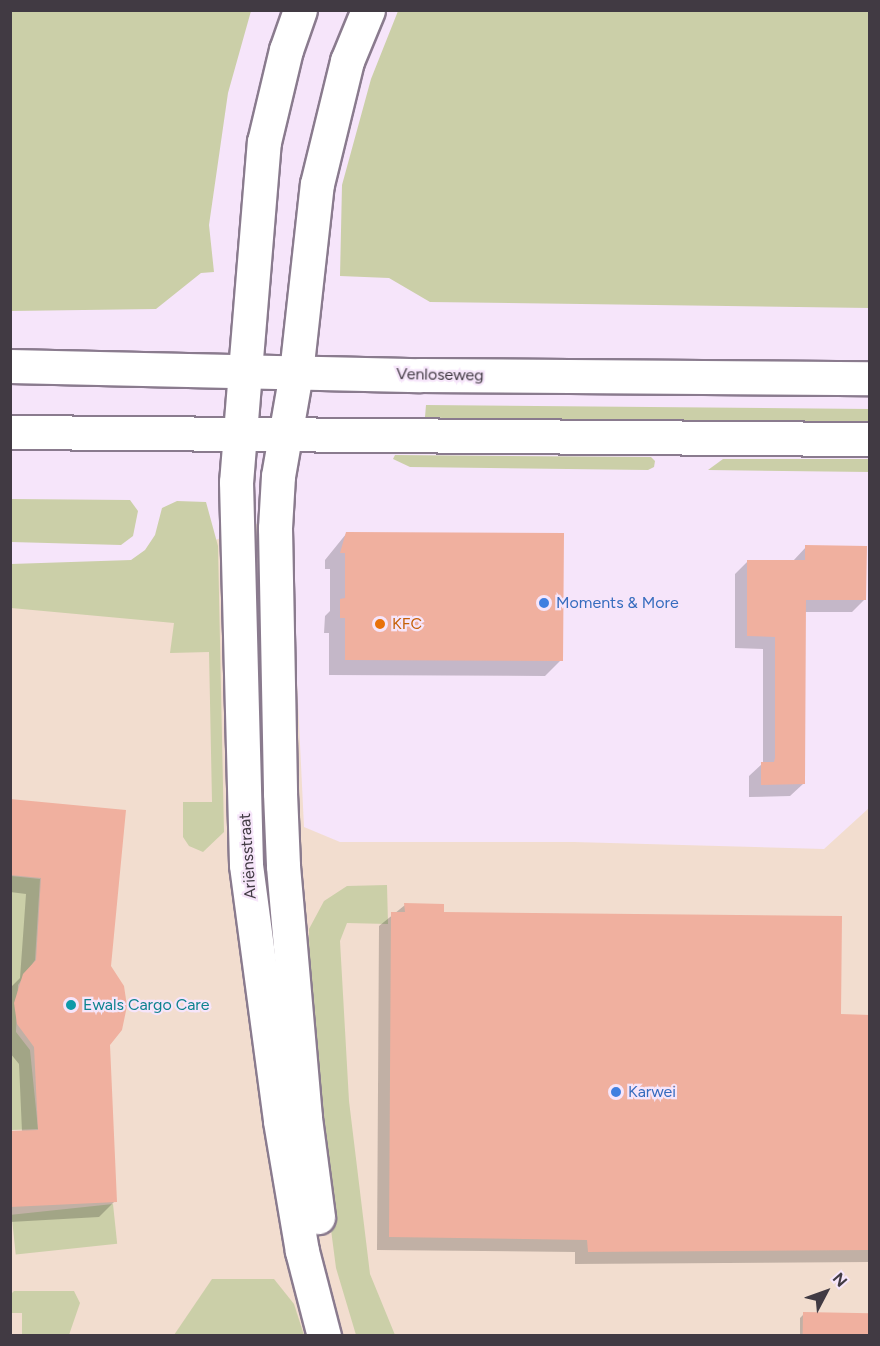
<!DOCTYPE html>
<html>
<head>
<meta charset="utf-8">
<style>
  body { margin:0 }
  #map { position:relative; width:880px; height:1346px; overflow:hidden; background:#f6e5fa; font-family:Figtree,sans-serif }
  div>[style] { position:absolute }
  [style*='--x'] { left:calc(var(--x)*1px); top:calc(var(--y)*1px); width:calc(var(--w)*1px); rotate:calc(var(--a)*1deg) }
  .commercial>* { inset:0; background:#f2ddcf }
  .green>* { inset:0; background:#cbcfa8; transform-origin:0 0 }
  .shadow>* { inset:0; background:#0003 }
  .building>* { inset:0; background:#f0b09f; transform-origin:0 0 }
  .roads { filter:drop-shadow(2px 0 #8a7b8e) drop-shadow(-2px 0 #8a7b8e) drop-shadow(0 2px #8a7b8e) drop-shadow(0 -2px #8a7b8e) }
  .major>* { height:33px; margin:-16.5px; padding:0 16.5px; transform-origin:16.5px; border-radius:16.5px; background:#fff }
  .highway>* { height:33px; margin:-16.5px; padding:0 16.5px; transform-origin:16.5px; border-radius:16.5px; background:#fff }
  .dots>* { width:16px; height:16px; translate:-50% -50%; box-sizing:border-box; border:3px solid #f6e5fa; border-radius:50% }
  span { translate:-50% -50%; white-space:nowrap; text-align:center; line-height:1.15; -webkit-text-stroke:4.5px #f6e5fa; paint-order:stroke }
  .street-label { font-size:16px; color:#413a43 }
  .shop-label { font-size:16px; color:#366cbe }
  .left { translate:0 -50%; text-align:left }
  .food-label { font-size:16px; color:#c56008 }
  .culture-label { font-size:16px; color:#0d838f }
  .frame { position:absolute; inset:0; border:12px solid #413a43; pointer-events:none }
  .north { position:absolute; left:796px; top:1262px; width:60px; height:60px; -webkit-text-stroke:4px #f6e5fa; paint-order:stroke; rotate:49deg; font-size:16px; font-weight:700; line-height:24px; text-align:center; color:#413a43 }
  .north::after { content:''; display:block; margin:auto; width:21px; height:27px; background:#413a43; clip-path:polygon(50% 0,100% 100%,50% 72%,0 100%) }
</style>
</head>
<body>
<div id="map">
  <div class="commercial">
    <div style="clip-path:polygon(295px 509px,291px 556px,304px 827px,340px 842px,574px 842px,824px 849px,869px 808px,869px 1335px,11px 1336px,11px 583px,123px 576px)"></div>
  </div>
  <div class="green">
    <div style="clip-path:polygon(10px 11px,251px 11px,228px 93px,209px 225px,214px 272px,201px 273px,156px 309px,11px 311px)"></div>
    <div style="clip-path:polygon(398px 11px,869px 11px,869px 308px,430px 302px,389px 278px,340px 276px,342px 185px,371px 79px)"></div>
    <div style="clip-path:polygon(426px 405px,870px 409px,869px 424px,513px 422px,425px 417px)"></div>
    <div style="clip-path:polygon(395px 455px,651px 457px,655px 461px,654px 467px,648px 470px,410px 467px,393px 459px)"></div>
    <div style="clip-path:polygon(723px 459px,869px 459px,869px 472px,708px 470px)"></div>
    <div style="clip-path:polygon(11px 499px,130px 500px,138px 511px,133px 536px,121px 545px,11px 542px)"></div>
    <div style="clip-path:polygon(177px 501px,206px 502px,218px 546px,224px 832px,203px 852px,189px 846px,183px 837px,183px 802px,212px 802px,209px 652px,170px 653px,174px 623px,11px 608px,11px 564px,131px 560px,145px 550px,155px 535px,162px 508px)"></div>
    <div style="clip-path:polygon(11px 876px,40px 879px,35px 960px,18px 985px,16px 1032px,30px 1050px,38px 1129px,11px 1130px)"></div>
    <div style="clip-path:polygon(387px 885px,388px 924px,347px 923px,340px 941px,349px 1101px,370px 1274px,395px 1335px,356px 1335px,336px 1268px,321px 1153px,310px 1053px,309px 929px,324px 901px,347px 886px)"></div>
    <div style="left:113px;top:1204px;width:40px;height:102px;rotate:84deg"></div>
    <div style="clip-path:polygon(212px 1279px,274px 1279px,294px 1304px,304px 1335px,174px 1335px)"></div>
    <div style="clip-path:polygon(14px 1291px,74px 1291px,80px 1303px,69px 1335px,22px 1335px,22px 1313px,11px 1313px,11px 1294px)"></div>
  </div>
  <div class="shadow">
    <div style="clip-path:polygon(346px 534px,561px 660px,545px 676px,329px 675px,329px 633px,324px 633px,325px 616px,330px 611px,330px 569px,325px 569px,325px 560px)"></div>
    <div style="clip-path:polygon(806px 547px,865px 599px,852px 612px,804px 612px,803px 784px,790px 796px,749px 797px,749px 776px,763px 763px,763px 649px,735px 648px,735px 574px,748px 561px,793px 561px)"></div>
    <div style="clip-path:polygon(10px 801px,110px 967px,108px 1045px,115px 1201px,99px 1217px,10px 1222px,10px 1132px,22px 1132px,19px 1064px,10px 1053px,10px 988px,20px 978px,26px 894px,10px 892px)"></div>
    <div style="clip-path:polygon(405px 905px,840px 1016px,870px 1016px,870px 1262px,575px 1264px,575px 1252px,377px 1250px,379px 926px)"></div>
    <div style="clip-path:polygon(804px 1314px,870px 1336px,800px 1336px,800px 1318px)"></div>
  </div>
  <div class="building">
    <div style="clip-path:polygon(346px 532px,564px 533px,563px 661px,345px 660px,345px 618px,340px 618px,340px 599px,345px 598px,345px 553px,340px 553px)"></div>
    <div style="clip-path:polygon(805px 545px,867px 546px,866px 600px,806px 600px,805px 784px,761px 785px,761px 762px,774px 762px,775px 758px,775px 637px,747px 636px,747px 560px,805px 560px)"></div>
    <div style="clip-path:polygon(10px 799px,126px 810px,111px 966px,124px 986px,127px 1006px,122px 1030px,110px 1045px,117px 1202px,10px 1207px,10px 1131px,38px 1130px,34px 1047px,17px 1024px,14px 1003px,23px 974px,36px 960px,41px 878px,10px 875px)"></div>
    <div style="clip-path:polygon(404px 903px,444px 904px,444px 912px,842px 916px,841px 1014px,870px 1015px,870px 1250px,588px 1252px,587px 1240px,389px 1237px,391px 912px,405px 912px)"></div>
    <div style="left:803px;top:1312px;width:67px;height:24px;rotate:1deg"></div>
  </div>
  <div class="roads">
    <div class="major">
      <div style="--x:10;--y:366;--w:410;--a:1.3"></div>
      <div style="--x:420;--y:375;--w:450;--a:0.4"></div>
      <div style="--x:245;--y:371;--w:111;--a:94.6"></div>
      <div style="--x:236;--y:482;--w:383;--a:88.5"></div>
      <div style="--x:246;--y:865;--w:258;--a:82.4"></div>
      <div style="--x:280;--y:1121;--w:132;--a:80.4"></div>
      <div style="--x:302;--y:1251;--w:88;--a:75.5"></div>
      <div style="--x:296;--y:373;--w:105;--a:99.9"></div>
      <div style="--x:278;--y:476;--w:52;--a:93.3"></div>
      <div style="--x:275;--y:528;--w:265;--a:88.9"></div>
      <div style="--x:280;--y:793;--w:73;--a:87.6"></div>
      <div style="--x:283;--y:866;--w:253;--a:85"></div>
      <div style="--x:305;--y:1118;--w:100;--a:82.5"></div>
      <div style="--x:10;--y:432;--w:860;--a:0.47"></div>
    </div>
    <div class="highway">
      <div style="--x:245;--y:371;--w:230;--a:-85.3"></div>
      <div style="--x:264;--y:142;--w:95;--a:-76.6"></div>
      <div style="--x:286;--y:50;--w:42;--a:-70.7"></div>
      <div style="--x:296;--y:373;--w:190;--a:-83.7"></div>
      <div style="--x:317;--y:184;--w:127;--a:-76.3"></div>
      <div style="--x:347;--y:61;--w:55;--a:-67.6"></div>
    </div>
  </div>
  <div class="dots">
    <div style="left:544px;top:603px;background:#3f7fe0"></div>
    <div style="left:380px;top:624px;background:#e8710a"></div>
    <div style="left:71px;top:1005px;background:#0f9aa8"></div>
    <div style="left:616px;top:1092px;background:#3f7fe0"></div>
  </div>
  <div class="street-label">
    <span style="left:440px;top:375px;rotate:1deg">Venloseweg</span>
    <span style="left:248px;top:856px;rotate:-94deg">Ariënsstraat</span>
  </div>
  <div class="shop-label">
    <span class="left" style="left:556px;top:603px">Moments &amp; More</span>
    <span class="left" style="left:628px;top:1092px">Karwei</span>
  </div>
  <div class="food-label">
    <span class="left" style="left:392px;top:624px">KFC</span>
  </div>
  <div class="culture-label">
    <span class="left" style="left:83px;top:1005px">Ewals Cargo Care</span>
  </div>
  <div class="frame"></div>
  <div class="north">N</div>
</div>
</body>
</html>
